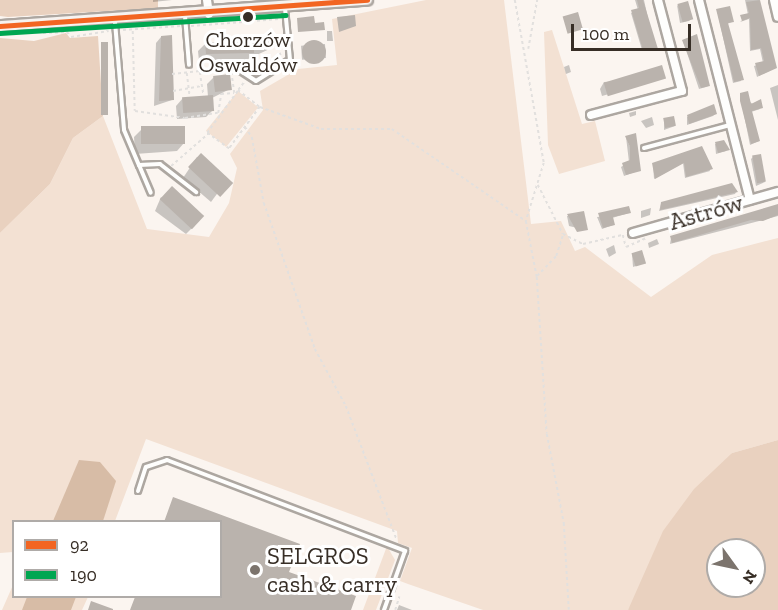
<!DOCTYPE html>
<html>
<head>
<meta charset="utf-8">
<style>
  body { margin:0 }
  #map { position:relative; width:778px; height:610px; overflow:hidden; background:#fbf5f0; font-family:"Zilla Slab",serif }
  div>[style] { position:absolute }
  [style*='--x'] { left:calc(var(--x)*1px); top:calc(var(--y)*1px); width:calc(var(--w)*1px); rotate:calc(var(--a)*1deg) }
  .green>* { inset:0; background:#f3e1d3; transform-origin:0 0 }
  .forest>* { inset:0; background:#e9d1bf }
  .water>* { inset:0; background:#d7bca6 }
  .shadow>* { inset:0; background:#0003; transform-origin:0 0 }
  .building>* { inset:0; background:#bab3ad; transform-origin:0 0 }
  .round { border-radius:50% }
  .path>* { height:1.5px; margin-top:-0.75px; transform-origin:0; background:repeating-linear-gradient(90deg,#e2e0de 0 3px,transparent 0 6px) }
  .roads { filter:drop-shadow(2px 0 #ada7a1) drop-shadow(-2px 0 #ada7a1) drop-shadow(0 2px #ada7a1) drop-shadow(0 -2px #ada7a1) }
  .lane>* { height:4px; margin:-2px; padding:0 2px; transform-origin:2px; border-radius:2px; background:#fefefd }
  .street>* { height:8px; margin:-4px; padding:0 4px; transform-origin:4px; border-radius:4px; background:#fefefd }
  .secondary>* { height:10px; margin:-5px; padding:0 5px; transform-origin:5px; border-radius:5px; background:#f7f3f0 }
  .bus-1>* { height:4.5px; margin:-2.25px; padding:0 2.25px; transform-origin:2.25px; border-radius:2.25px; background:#f26522 }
  .bus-2>* { height:4.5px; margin:-2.25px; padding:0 2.25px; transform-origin:2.25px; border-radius:2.25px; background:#00a651 }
  .dots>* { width:16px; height:16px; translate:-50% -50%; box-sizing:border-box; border:3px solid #fff; border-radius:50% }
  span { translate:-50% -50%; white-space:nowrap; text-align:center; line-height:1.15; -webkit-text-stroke:6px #fff; paint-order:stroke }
  .bus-label { font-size:22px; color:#372e26 }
  .street-label { font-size:24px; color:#372e26 }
  .poi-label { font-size:24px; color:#372e26 }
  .left { translate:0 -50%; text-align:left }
  .legend { position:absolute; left:12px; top:520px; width:210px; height:78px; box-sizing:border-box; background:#fff; border:2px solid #afaba8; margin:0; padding:8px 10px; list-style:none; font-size:18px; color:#372e26 }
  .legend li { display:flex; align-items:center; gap:12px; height:30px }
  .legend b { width:30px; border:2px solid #afaba8 }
  .north { position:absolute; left:706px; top:538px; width:60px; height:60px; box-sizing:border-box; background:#fff; border:2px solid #afaba8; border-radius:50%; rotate:123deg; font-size:16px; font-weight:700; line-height:24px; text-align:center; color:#372e26 }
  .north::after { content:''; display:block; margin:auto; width:21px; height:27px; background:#7c746d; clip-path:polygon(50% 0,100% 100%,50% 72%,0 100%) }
  .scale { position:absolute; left:571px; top:24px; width:120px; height:27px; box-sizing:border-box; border:3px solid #372e26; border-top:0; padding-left:8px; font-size:18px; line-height:21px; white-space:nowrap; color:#372e26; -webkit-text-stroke:4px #fff; paint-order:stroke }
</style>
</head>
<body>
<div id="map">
  <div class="green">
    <div style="clip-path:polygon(426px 0,504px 0,531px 224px,561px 221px,575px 251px,585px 247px,651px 297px,712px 255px,778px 238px,778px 440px,732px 453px,628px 610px,483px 610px,408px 584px,400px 581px,412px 548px,398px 543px,397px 531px,146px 439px,115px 521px,14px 522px,13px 552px,0 553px,0 233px,50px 184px,73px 138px,103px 116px,147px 229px,209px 237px,229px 203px,237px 168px,230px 154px,263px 110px,260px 91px,298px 69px,337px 65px,332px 19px)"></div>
    <div style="clip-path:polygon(552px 30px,582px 124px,595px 121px,605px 161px,559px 174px,548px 145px,544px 32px)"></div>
    <div style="left:238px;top:91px;width:26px;height:51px;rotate:39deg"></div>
    <div style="clip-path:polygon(387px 546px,395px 560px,376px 610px,363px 610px)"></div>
    <div style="clip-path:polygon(13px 585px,14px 596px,88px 597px,82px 610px,2px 610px)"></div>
  </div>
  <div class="forest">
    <div style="clip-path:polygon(0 0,158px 0,158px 8px,8px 17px,0 16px)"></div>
    <div style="clip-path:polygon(66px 33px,70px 38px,98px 36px,103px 116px,73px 138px,50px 184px,0 233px,0 38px,34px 41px)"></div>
    <div style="clip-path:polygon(evenodd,778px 440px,778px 610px,628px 610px,663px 531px,694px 489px,732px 453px,778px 440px,718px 550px,754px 550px,754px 586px,718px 586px,718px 550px)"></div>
  </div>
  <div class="water">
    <div style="clip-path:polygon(79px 460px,100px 462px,116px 481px,103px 521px,53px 521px)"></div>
    <div style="clip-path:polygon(27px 597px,27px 596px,76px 597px,71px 610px,22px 610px)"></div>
  </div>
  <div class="shadow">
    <div style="clip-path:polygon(153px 0,172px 0,153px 2px)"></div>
    <div style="clip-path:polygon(635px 0,644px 0,655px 50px,642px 50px,631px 13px,638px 10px)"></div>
    <div style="clip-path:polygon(745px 0,759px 0,775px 68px,757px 77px,754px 66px,763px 63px,760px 49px,750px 51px,749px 19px,740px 22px,748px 15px)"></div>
    <div style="clip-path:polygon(677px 5px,691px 19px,689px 21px,680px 23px)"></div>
    <div style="clip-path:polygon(717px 10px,732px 22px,727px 24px,741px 81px,733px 83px)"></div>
    <div style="clip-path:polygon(327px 31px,332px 31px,333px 41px,327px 41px)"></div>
    <div style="clip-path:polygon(161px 37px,172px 100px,154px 106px,156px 43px)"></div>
    <div style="clip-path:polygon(254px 37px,276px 46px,246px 60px,199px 61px,198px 51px,205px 44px,248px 43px)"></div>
    <div style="clip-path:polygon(683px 41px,708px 86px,706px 87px,699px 89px)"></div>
    <div style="left:325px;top:44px;width:14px;height:24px;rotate:86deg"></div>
    <div style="clip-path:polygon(569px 65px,571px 72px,566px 74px,564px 67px)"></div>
    <div style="clip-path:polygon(214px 77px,230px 89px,212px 98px,213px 110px,206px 117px,177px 119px,176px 106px,183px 98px,208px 97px,207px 84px)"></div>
    <div style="clip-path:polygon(665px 78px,602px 96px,600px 89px,604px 82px)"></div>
    <div style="clip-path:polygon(778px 85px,778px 120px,770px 88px)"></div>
    <div style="clip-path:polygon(740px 95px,760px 109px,751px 112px,759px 141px,750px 145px)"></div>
    <div style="clip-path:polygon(636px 111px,636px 115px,630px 117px,629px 113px)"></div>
    <div style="clip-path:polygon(715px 114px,713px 116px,687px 125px,687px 117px)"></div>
    <div style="clip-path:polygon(652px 117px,654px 125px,646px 128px,641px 121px)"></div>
    <div style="clip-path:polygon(664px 120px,675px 126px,664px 130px)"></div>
    <div style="clip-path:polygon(141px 130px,184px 143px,177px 151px,135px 154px,134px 137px)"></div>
    <div style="clip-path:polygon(626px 137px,640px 170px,624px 176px,621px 167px,629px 162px)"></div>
    <div style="clip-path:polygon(727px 145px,726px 151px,716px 154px,715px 144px)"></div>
    <div style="clip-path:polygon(701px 148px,710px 171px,685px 178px,683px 163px,654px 179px,653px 164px)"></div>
    <div style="clip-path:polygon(197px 157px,228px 179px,211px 202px,183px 178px)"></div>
    <div style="clip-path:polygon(753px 157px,765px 182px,756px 186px,751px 159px)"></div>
    <div style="clip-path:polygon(736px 192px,735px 194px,659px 211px,661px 204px)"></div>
    <div style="clip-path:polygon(161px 197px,193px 227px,186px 234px,155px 211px)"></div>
    <div style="clip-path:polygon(651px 208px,650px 215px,641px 218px,641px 211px)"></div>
    <div style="clip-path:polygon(778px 208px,778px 216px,670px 244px,671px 238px)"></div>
    <div style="clip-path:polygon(583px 213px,586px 230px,569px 226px,567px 216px)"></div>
    <div style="clip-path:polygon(629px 213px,612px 218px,613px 225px,602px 229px,597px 217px)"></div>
    <div style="clip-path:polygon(657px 239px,659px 244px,649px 248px,648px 243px)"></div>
    <div style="clip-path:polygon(614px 245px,616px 253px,609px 257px,606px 249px)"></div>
    <div style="clip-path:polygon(632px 254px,644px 263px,633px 267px)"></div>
    <div style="clip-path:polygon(174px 499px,298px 545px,287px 573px,350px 610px,132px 610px,137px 596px,220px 596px,220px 522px)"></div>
    <div style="clip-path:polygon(399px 605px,412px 610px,397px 610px)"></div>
  </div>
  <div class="building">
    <div style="clip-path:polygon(637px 0,643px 0,658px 49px,643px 50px,631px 10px,639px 8px)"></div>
    <div style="clip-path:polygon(760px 0,777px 68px,759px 76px,755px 63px,764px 61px,761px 48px,751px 50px,750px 18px,742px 21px,740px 15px,749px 13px,746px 2px)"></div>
    <div style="left:688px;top:1px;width:19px;height:11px;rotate:74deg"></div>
    <div style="clip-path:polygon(730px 6px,734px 22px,728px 23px,744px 80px,734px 82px,716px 9px)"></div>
    <div style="left:578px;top:12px;width:18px;height:16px;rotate:74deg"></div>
    <div style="clip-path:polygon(355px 15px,356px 26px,339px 32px,337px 17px)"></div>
    <div style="clip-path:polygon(314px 16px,315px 23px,324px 22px,325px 30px,298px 32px,297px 18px)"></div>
    <div style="clip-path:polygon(276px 34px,277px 46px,254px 48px,254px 53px,206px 54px,205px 42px,254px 42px,253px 36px)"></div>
    <div style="clip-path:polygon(697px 34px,710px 86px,701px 88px,682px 40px)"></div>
    <div style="clip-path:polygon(172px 35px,174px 100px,159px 101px,161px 36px)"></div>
    <div class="round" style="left:302px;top:40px;width:24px;height:24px"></div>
    <div style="left:101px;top:42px;width:7px;height:73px"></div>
    <div style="left:662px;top:65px;width:14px;height:61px;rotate:73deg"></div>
    <div style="left:230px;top:74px;width:16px;height:17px;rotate:83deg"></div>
    <div style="clip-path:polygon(748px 91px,751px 104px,761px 99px,763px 108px,752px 111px,760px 141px,751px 144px,740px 101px,740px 93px)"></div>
    <div style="left:213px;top:95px;width:16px;height:31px;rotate:86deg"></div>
    <div style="clip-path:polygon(714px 104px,717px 114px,689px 124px,687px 115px)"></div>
    <div style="left:674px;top:116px;width:10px;height:11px;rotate:79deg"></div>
    <div style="left:185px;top:126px;width:18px;height:44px;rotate:90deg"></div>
    <div style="clip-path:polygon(636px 133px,641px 171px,626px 175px,622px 163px,630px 160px,630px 147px,625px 136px)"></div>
    <div style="clip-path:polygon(724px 140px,730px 150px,718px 153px,715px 142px)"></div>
    <div style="clip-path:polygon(702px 146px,713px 169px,686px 177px,684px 163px,655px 179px,652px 163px)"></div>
    <div style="left:201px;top:153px;width:44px;height:19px;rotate:43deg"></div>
    <div style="left:761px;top:154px;width:28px;height:9px;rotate:80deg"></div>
    <div style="clip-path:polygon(732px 183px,738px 192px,660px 210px,661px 202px)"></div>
    <div style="left:172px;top:186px;width:44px;height:18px;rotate:43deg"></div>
    <div style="clip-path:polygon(778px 204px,778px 215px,763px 221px,751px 220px,672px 243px,670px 236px)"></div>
    <div style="clip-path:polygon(629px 206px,631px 213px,613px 217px,615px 225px,603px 228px,598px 213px)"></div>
    <div style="clip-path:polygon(584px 211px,588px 230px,577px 232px,567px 214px)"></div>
    <div style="left:642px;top:250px;width:14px;height:11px;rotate:73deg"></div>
    <div style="clip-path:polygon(173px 497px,300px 544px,289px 572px,356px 596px,351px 610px,130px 610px,135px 597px,220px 597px,220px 522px,164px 522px)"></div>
    <div style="clip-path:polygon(91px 601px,113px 609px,113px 610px,88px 610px)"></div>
  </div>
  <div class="path">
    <div style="--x:515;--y:0;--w:166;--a:79.9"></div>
    <div style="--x:544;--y:163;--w:61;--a:107.2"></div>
    <div style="--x:526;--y:221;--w:57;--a:78.9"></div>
    <div style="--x:537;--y:277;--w:157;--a:86.4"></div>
    <div style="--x:547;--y:434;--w:91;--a:79.2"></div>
    <div style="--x:564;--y:523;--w:87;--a:86.7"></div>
    <div style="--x:191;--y:26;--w:88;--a:-4.5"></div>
    <div style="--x:123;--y:30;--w:58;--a:-3.9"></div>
    <div style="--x:133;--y:31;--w:80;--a:88.6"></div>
    <div style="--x:135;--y:111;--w:50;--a:8"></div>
    <div style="--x:185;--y:118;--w:33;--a:-9"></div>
    <div style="--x:218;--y:113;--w:19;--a:-81"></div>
    <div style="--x:221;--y:94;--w:13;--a:-4"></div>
    <div style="--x:234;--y:93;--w:21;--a:-98"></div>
    <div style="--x:43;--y:33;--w:24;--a:-2"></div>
    <div style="--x:67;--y:32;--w:6;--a:51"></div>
    <div style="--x:71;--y:37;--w:38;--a:-9"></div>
    <div style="--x:528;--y:49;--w:50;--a:-79.6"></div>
    <div style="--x:253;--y:71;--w:34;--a:-32"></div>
    <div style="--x:200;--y:72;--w:24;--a:81"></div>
    <div style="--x:187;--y:73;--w:23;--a:83"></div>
    <div style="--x:172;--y:74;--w:56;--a:-6.1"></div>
    <div style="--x:238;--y:90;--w:28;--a:38"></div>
    <div style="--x:260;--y:107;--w:52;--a:126.4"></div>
    <div style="--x:229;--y:149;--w:27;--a:-144"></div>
    <div style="--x:207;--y:133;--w:19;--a:-54"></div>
    <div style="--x:218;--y:118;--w:34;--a:-54"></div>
    <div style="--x:238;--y:90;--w:11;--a:-52"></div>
    <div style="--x:173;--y:91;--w:29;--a:-10"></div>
    <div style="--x:260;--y:107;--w:65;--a:19.8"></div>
    <div style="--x:321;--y:129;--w:71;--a:0"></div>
    <div style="--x:392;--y:129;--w:163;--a:34.5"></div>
    <div style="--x:245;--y:127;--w:12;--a:55"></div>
    <div style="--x:252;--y:137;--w:67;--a:79.7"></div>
    <div style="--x:264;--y:203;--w:155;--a:70.7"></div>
    <div style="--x:315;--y:349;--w:65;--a:61.5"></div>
    <div style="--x:346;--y:406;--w:143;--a:69.2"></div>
    <div style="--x:171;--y:166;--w:49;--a:-40.9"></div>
    <div style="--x:538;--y:185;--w:55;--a:63"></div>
    <div style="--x:563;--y:234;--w:22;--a:27"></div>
    <div style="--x:583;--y:244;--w:40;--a:-13"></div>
    <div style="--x:623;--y:235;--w:12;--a:76"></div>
    <div style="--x:626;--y:247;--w:22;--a:-24"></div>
    <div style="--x:537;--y:276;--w:28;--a:-46"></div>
    <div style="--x:556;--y:256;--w:23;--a:-72"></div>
    <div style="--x:395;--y:610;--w:14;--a:-73"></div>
  </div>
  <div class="roads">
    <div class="lane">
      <div style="--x:185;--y:16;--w:49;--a:85.3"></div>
      <div style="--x:115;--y:22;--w:108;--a:85.2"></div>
      <div style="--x:124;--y:130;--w:38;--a:67"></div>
      <div style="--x:139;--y:165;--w:21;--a:-3"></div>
      <div style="--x:160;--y:164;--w:46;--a:37.9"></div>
      <div style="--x:233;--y:66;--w:27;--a:33"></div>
      <div style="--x:256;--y:81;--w:40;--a:-32"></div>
      <div style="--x:290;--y:60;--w:52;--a:-95.5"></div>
      <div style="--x:644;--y:148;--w:89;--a:-15"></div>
      <div style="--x:139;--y:165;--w:30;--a:67"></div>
      <div style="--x:138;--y:491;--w:25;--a:-72"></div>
      <div style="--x:146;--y:467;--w:22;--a:-18"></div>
      <div style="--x:167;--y:460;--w:255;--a:20.9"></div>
      <div style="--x:405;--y:551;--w:63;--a:109.6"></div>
    </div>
    <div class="street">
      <div style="--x:207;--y:0;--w:14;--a:82"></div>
      <div style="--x:699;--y:0;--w:206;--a:75.7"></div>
      <div style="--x:774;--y:0;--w:17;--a:77"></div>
      <div style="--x:591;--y:115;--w:94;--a:-14.8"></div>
      <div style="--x:682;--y:91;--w:94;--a:-104.8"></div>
      <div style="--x:633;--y:233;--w:151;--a:-15.8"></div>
    </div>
    <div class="secondary">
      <div style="--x:0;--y:26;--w:368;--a:-4.1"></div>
    </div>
  </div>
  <div class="bus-1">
    <div style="--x:0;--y:26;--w:368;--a:-4.1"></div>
  </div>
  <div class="bus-2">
    <div style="--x:0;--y:33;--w:286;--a:-3.6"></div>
  </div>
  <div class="dots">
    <div style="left:248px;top:17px;background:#372e26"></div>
    <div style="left:255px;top:570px;background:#7c746d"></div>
  </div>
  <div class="bus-label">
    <span style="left:248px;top:52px">Chorzów<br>Oswaldów</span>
  </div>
  <div class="street-label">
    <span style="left:706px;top:212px;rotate:-16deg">Astrów</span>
  </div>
  <div class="poi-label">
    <span class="left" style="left:267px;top:570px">SELGROS<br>cash &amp; carry</span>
  </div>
  <ul class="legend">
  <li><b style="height:8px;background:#f26522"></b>92</li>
  <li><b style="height:8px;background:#00a651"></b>190</li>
  </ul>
  <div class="north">N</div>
  <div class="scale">100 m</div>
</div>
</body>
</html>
